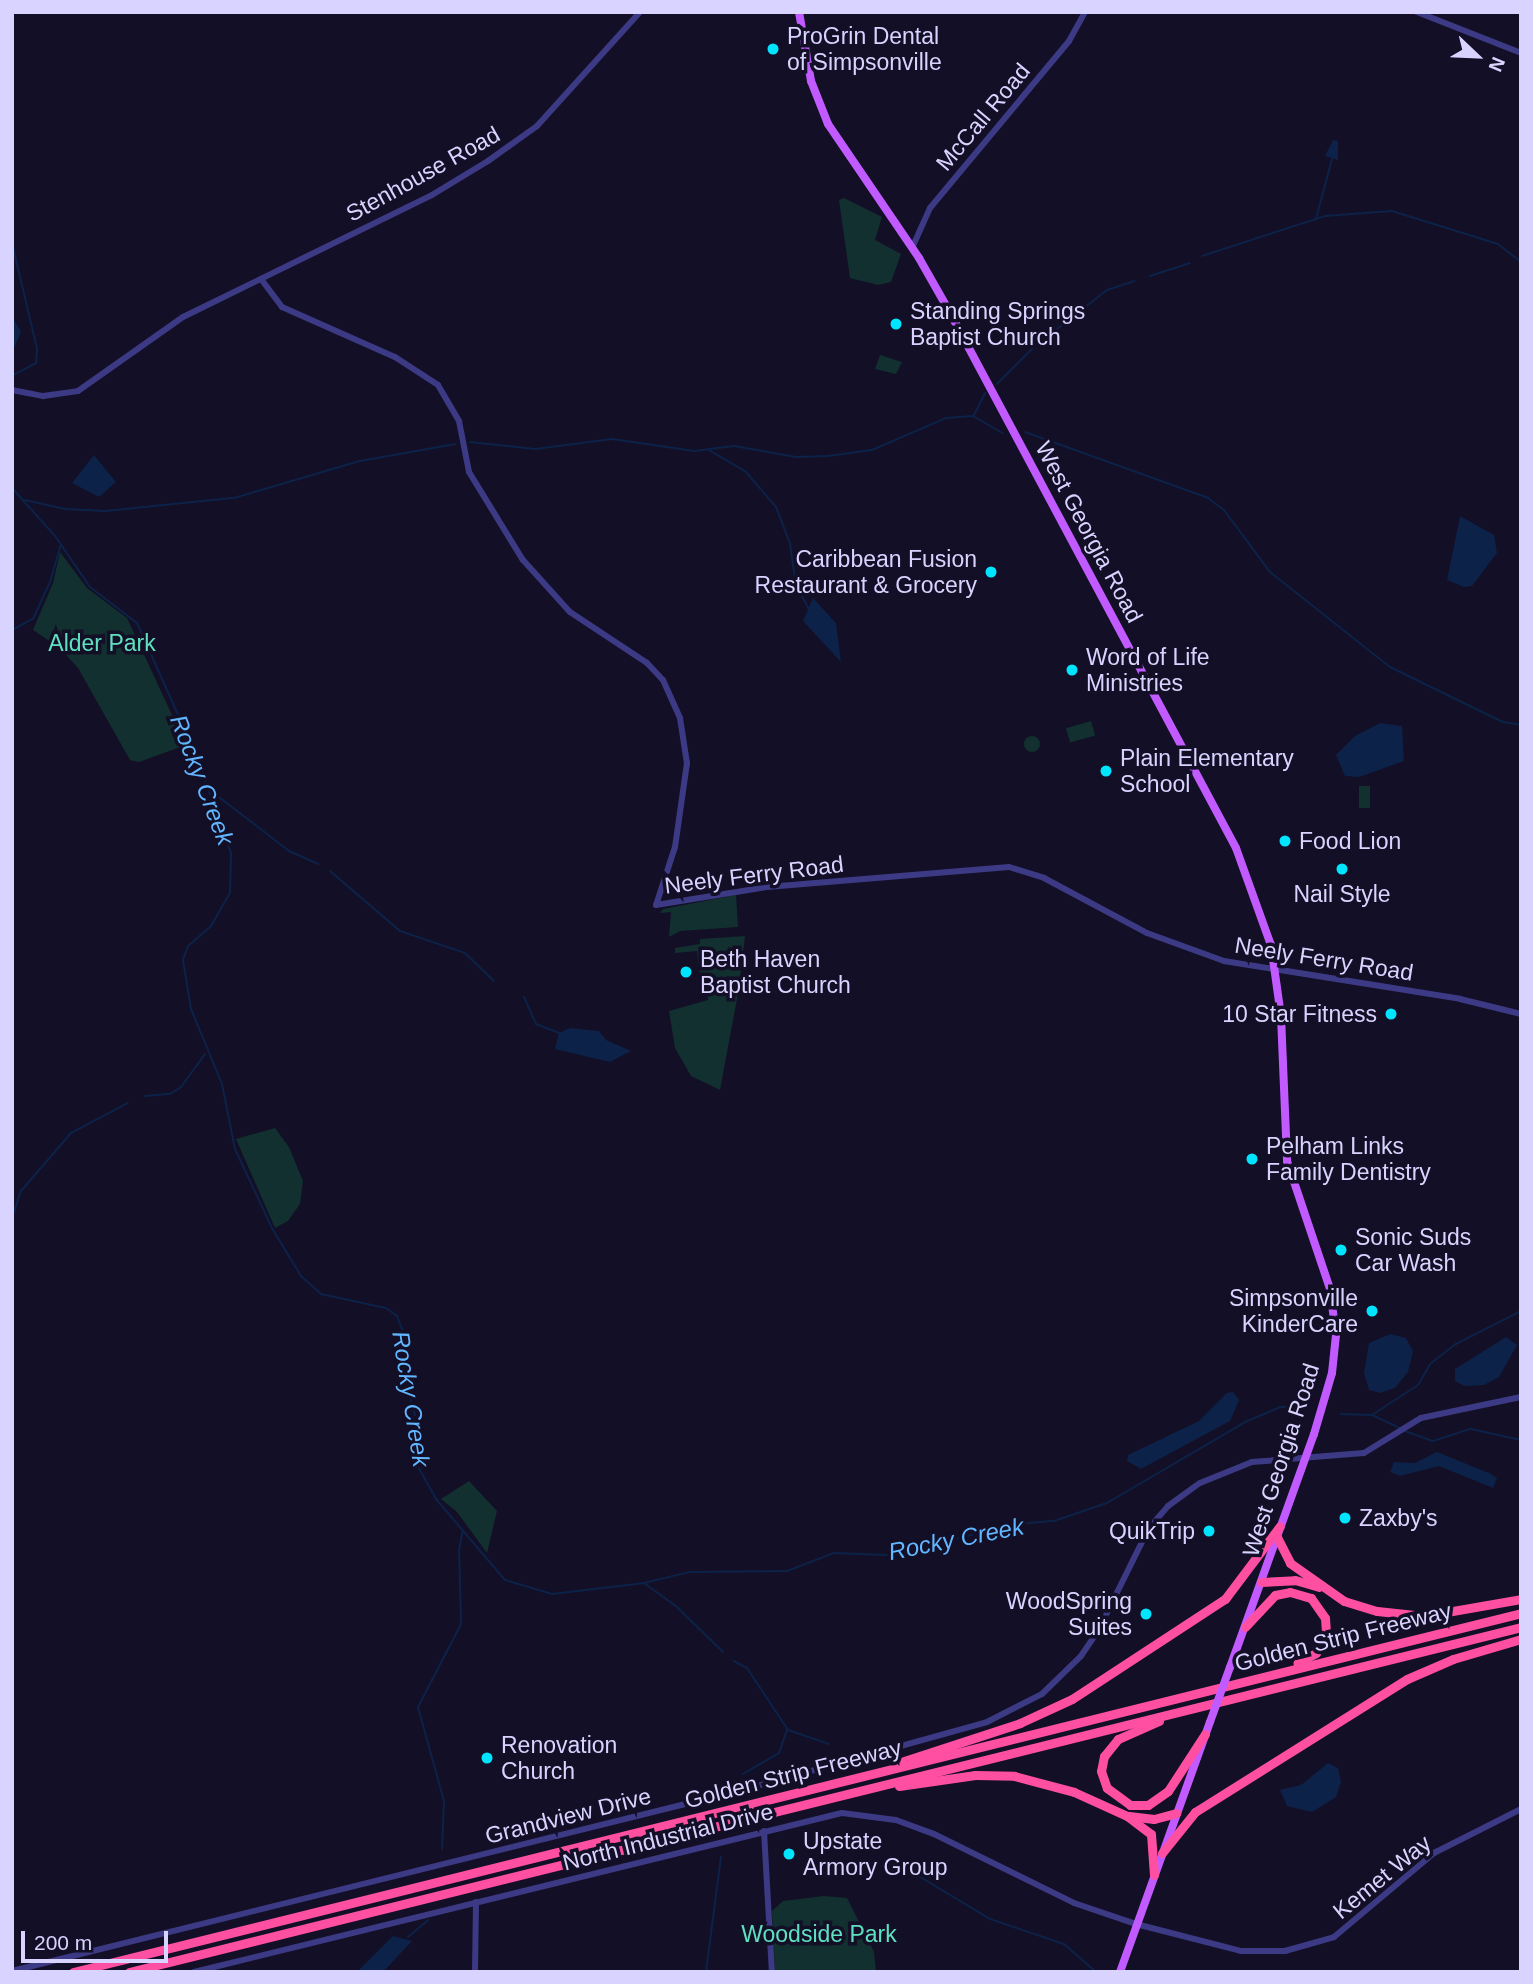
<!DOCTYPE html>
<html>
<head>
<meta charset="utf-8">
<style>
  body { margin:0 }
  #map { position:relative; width:1533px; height:1984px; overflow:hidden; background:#130f26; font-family:Helvetica,sans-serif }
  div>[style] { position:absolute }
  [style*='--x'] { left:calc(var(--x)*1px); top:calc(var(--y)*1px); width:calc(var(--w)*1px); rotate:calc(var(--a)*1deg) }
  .green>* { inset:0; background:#12302f; transform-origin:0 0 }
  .round { border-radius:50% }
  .water>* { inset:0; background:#0c2248 }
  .stream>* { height:2px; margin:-1px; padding:0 1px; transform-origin:1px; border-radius:1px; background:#0c2248 }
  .minor>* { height:6px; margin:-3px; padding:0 3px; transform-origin:3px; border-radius:3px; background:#3d3a85 }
  .major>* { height:8px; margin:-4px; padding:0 4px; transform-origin:4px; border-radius:4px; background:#c25bff }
  .highway>* { height:9px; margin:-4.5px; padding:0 4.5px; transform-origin:4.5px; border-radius:4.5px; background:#ff4fa3 }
  .major-bridge>* { height:8px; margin:-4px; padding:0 4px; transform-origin:4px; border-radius:4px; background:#c25bff }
  .dots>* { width:19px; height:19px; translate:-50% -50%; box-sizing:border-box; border:4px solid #130f26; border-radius:50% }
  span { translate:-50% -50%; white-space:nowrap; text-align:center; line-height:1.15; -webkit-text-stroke:7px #130f26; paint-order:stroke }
  .poi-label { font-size:23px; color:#d9d4ff }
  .left { translate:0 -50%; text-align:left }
  .right { translate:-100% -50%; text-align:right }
  .street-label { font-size:23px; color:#d9d4ff }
  .park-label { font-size:23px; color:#5fe0c0 }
  .water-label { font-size:24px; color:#62b6ff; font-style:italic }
  .frame { position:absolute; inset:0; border:14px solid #d9d4ff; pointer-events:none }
  .north { position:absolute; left:1442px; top:21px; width:70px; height:70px; -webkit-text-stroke:5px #130f26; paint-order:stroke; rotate:113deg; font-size:19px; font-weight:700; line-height:28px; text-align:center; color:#d9d4ff }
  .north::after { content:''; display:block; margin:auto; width:24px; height:32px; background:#d9d4ff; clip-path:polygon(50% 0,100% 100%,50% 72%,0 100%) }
  .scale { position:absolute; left:21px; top:1931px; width:147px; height:32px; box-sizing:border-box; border:4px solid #d9d4ff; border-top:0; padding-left:9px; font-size:21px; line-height:24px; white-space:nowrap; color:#d9d4ff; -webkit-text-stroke:5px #130f26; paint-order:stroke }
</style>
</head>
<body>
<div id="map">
  <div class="green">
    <div style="clip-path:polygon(844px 198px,882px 217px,875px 240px,901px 254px,891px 282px,878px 285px,850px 278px,839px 200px)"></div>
    <div style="clip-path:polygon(880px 355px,902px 362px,896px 374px,875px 369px)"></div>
    <div style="clip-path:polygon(60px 552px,87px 588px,127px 618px,186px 745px,139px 762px,130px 760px,78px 668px,60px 648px,33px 630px,53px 583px)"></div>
    <div style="left:1091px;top:721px;width:15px;height:26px;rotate:74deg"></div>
    <div class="round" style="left:1024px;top:736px;width:16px;height:16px"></div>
    <div style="left:1359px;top:786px;width:11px;height:22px"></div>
    <div style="clip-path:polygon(736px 895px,738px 927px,680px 931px,669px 937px,671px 912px,660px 913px,663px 909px)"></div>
    <div style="clip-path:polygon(745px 936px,739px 988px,720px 1090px,691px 1076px,675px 1048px,669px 1011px,708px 1000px,707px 986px,701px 987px,697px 951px,675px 953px,675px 948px,700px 944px,700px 939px)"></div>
    <div style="clip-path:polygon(275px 1128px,289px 1147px,303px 1181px,300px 1204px,288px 1221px,275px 1228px,236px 1139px)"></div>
    <div style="clip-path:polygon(469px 1481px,497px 1511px,487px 1553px,457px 1512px,441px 1499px)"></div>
    <div style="clip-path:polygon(824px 1896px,847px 1898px,874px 1952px,876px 1972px,775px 1972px,772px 1911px,783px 1901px)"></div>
  </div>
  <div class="water">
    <div style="clip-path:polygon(1333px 140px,1338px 141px,1338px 160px,1325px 156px)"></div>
    <div style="clip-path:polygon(12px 316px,21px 332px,12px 353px)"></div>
    <div style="clip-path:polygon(94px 455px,116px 482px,99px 497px,72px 483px)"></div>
    <div style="clip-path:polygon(1460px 516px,1494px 535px,1497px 553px,1472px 586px,1464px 587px,1447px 580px)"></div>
    <div style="clip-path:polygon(813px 598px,836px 623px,841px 662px,803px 621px)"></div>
    <div style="clip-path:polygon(1380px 723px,1402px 726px,1404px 761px,1359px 777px,1345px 776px,1336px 755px,1355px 736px)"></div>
    <div style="clip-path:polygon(570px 1028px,599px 1031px,606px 1040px,631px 1051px,610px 1062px,555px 1049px,559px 1033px)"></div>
    <div style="clip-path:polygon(1390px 1334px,1406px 1338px,1413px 1351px,1408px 1372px,1395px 1388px,1380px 1393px,1369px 1390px,1364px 1373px,1369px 1343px)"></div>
    <div style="clip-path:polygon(1506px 1337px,1517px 1345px,1499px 1377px,1484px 1385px,1464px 1386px,1455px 1381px,1455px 1369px)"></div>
    <div style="clip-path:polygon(1233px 1392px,1239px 1400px,1230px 1421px,1141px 1469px,1127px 1461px,1128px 1455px,1199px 1421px,1227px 1393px)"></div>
    <div style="clip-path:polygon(1437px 1452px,1489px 1473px,1497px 1478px,1493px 1488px,1439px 1466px,1400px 1476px,1390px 1472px,1394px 1462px,1415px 1463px)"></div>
    <div style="clip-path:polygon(1328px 1763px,1338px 1768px,1341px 1782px,1336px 1797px,1312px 1812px,1287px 1806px,1280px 1790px,1301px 1785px)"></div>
    <div style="clip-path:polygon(393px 1936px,412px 1941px,383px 1972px,357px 1972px)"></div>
  </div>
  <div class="stream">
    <div style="--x:1316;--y:219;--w:62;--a:-75.1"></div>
    <div style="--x:12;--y:243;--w:109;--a:76.7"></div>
    <div style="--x:37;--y:349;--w:14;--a:94"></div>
    <div style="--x:36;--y:363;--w:27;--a:152"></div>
    <div style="--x:1202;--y:256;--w:129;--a:-18"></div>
    <div style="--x:1325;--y:216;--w:67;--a:-4.3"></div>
    <div style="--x:1392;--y:211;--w:111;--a:17.3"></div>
    <div style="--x:1498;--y:244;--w:29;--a:38"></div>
    <div style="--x:1150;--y:276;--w:42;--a:-18"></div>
    <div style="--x:997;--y:384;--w:52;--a:-45"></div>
    <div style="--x:1034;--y:347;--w:93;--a:-38"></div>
    <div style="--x:1107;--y:290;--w:29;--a:-18"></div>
    <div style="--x:974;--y:415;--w:25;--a:-63"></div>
    <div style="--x:1025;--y:432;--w:195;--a:19.8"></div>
    <div style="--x:1208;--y:498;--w:20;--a:37"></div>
    <div style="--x:1224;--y:510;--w:77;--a:53.4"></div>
    <div style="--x:1270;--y:572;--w:153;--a:38.4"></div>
    <div style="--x:1390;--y:667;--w:126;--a:26"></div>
    <div style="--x:1503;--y:722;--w:18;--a:9"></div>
    <div style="--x:470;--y:442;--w:65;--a:6.1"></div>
    <div style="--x:535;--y:449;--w:78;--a:-7.4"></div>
    <div style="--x:612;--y:439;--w:83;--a:8.3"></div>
    <div style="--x:694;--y:451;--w:40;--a:-7.1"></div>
    <div style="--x:734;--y:446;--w:63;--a:10.1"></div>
    <div style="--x:796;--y:457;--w:32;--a:-2"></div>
    <div style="--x:828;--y:456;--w:44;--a:-7.8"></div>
    <div style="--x:872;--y:450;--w:81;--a:-23.4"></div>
    <div style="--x:946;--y:418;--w:27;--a:-4"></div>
    <div style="--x:973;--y:416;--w:34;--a:30"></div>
    <div style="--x:709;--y:450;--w:43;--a:30.7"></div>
    <div style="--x:746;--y:472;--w:46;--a:49.4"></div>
    <div style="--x:776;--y:507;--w:40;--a:69"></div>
    <div style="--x:790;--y:544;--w:41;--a:81.7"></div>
    <div style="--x:796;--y:585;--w:26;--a:62"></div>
    <div style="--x:12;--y:488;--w:64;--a:48.1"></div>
    <div style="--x:55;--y:536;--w:62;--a:55.5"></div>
    <div style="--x:90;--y:587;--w:59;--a:37.5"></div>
    <div style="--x:137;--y:623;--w:147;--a:65.9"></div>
    <div style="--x:197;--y:757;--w:102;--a:70.5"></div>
    <div style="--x:231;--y:853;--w:40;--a:91.4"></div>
    <div style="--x:230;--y:893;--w:39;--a:120"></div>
    <div style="--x:210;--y:927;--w:29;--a:139"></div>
    <div style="--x:188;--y:946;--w:15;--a:110"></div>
    <div style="--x:183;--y:960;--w:50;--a:80.7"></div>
    <div style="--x:191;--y:1009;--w:81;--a:67.5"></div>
    <div style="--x:222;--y:1084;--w:66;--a:78.7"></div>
    <div style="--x:235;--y:1149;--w:89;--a:64.9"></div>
    <div style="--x:273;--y:1230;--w:54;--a:58.7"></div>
    <div style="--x:301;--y:1276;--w:27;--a:42"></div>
    <div style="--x:321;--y:1294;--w:66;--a:12.2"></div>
    <div style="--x:386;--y:1308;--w:14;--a:36"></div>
    <div style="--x:397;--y:1316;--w:26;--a:69"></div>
    <div style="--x:406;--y:1340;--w:34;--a:93"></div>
    <div style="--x:404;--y:1374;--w:42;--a:75"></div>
    <div style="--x:415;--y:1415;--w:48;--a:88.8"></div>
    <div style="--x:416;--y:1463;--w:41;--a:60.9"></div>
    <div style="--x:436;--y:1499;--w:106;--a:49.6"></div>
    <div style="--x:505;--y:1580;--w:49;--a:16.6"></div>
    <div style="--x:552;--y:1594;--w:93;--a:-6.8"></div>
    <div style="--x:644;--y:1583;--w:46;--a:-13.7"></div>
    <div style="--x:689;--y:1572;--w:98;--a:-0.6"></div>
    <div style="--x:787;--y:1571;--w:50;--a:-21"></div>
    <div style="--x:834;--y:1553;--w:52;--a:2.2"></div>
    <div style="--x:886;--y:1555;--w:136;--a:-13.2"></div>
    <div style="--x:1018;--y:1524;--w:36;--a:-5"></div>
    <div style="--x:1054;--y:1521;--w:56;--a:-18.8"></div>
    <div style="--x:1107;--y:1503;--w:160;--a:-30.4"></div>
    <div style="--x:1245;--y:1422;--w:39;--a:-23"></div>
    <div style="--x:1281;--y:1407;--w:21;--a:0"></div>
    <div style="--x:25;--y:500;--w:41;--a:12.7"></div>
    <div style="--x:65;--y:509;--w:40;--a:2.9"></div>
    <div style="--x:105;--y:511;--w:130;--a:-5.8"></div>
    <div style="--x:234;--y:498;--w:131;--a:-16.4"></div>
    <div style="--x:360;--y:461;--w:97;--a:-10.1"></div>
    <div style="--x:12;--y:630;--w:24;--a:-28"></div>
    <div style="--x:33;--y:619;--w:41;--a:-65.3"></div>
    <div style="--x:50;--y:582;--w:37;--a:-74"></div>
    <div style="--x:207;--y:788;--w:103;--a:37.5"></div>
    <div style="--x:289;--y:851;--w:32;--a:24"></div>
    <div style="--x:330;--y:871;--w:92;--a:40.6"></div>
    <div style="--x:400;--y:931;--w:69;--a:18.7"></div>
    <div style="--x:465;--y:953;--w:40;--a:44"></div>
    <div style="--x:524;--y:997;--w:30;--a:66"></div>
    <div style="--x:536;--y:1024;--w:25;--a:21"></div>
    <div style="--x:145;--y:1096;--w:25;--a:-5"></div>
    <div style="--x:170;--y:1094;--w:13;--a:-32"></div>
    <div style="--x:181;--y:1087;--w:41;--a:-54"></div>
    <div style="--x:12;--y:1218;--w:28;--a:-72"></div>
    <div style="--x:21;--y:1191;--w:77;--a:-49.2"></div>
    <div style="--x:71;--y:1133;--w:64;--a:-27.8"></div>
    <div style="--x:1341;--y:1414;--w:31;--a:2"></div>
    <div style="--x:1372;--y:1415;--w:31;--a:25"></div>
    <div style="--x:1372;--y:1415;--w:55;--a:-33.1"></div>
    <div style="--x:1418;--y:1385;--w:24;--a:-60"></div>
    <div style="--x:1430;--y:1364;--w:33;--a:-38"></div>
    <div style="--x:1456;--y:1344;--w:73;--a:-26.9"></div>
    <div style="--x:1405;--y:1431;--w:30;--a:20"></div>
    <div style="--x:1433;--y:1441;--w:40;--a:-18"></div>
    <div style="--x:1471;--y:1429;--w:51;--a:12.4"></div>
    <div style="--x:644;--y:1583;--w:39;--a:36"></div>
    <div style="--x:676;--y:1606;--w:66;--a:44.4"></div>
    <div style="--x:734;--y:1661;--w:15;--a:28"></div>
    <div style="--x:747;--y:1668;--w:74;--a:56.5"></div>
    <div style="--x:788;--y:1730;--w:43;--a:18.9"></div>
    <div style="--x:743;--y:1774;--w:42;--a:-30.3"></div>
    <div style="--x:779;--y:1753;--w:24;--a:-71"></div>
    <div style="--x:442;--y:1849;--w:48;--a:-87.6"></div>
    <div style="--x:444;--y:1801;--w:98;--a:-105.5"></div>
    <div style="--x:418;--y:1707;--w:93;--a:-62.6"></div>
    <div style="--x:461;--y:1624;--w:74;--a:-91.5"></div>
    <div style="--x:459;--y:1550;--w:20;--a:-79"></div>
    <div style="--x:902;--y:1866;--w:103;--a:31.1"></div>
    <div style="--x:990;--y:1919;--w:78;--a:18.7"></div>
    <div style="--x:1064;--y:1944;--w:43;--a:41.2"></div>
    <div style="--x:408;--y:1937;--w:26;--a:-40"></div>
    <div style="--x:706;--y:1972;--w:116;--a:-82.6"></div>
  </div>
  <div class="minor">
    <div style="--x:1417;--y:12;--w:112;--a:21.5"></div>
    <div style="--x:912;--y:248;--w:44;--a:-65.8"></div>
    <div style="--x:930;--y:208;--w:217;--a:-50.2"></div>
    <div style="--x:1069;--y:41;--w:33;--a:-61"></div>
    <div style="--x:261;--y:279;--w:35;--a:53"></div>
    <div style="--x:282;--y:307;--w:124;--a:23.9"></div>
    <div style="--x:395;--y:357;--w:51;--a:33.1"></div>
    <div style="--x:438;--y:385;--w:42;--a:59.7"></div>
    <div style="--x:459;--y:421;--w:52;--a:78.9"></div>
    <div style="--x:469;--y:472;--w:103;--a:58.5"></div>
    <div style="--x:523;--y:560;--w:70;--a:47.9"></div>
    <div style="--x:570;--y:612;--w:92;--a:33.5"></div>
    <div style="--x:647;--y:663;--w:23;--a:47"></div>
    <div style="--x:663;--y:680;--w:42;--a:65.9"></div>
    <div style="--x:680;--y:718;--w:46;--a:81.2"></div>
    <div style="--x:687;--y:763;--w:85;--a:98.1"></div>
    <div style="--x:675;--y:847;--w:61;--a:108.1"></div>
    <div style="--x:656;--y:905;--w:112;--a:-9.2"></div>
    <div style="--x:767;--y:887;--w:243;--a:-4.7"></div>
    <div style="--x:1009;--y:867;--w:37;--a:17"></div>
    <div style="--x:1044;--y:878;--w:117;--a:28.1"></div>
    <div style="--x:1147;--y:933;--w:82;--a:20"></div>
    <div style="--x:1224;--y:961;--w:239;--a:9.1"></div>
    <div style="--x:1460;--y:999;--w:63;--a:13.8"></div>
    <div style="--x:12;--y:390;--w:32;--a:11"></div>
    <div style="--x:43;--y:396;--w:35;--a:-8"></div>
    <div style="--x:78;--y:391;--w:128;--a:-35.2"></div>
    <div style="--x:183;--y:317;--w:277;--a:-26.1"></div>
    <div style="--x:432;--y:195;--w:66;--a:-31.3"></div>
    <div style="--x:488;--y:161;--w:60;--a:-35.5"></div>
    <div style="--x:537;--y:126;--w:154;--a:-47.9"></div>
    <div style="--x:764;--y:1831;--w:141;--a:86.8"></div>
    <div style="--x:12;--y:1971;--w:756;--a:-13.93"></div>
    <div style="--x:746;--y:1789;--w:250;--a:-15.5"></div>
    <div style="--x:987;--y:1722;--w:62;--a:-27"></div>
    <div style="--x:1042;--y:1694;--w:54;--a:-44.3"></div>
    <div style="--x:1081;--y:1656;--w:30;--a:-56"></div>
    <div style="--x:1098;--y:1631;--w:115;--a:-63.7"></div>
    <div style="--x:1149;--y:1528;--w:29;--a:-49"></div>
    <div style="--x:1168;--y:1506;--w:39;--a:-36"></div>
    <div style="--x:1200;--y:1483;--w:56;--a:-22"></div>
    <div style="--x:1252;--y:1462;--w:112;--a:-4.6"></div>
    <div style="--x:1364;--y:1453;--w:67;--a:-31.6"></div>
    <div style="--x:1421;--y:1418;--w:102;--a:-11.9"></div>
    <div style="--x:194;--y:1972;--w:667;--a:-13.79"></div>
    <div style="--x:842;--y:1813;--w:54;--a:7.4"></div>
    <div style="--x:896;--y:1820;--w:40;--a:20.2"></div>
    <div style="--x:934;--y:1834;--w:156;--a:26.2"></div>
    <div style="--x:1074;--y:1903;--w:65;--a:18.7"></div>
    <div style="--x:1136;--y:1924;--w:108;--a:14.4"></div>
    <div style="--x:1241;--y:1951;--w:44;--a:0"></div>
    <div style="--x:1285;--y:1951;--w:51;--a:-15.9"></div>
    <div style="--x:1334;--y:1937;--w:131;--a:-40"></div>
    <div style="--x:1434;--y:1853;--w:97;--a:-26.8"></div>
    <div style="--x:475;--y:1972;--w:70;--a:-89.2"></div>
  </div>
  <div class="major">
    <div style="--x:799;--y:12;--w:70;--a:80.1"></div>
    <div style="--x:811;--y:81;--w:46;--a:68.4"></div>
    <div style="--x:828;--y:124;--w:162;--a:55.8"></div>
    <div style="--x:919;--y:258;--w:59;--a:60.4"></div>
    <div style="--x:948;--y:309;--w:611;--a:61.88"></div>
    <div style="--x:1236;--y:848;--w:103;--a:70.2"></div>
    <div style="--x:1271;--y:945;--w:72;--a:82"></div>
    <div style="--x:1281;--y:1016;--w:145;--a:87.6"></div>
    <div style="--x:1287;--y:1161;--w:135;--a:71.4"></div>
    <div style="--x:1330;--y:1289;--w:46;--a:82.6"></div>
    <div style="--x:1336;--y:1335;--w:38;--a:96"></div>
    <div style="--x:1332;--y:1373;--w:64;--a:106.4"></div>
    <div style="--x:1314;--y:1434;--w:248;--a:109.8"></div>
    <div style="--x:1120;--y:1972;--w:266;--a:-70.2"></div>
  </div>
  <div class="highway">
    <div style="--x:1277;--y:1537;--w:29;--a:63"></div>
    <div style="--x:1290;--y:1563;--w:66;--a:35.1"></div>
    <div style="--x:1344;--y:1601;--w:34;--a:17"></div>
    <div style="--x:1377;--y:1611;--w:47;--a:6.1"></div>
    <div style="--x:1424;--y:1616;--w:98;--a:-9.9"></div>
    <div style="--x:1261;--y:1582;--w:34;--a:-3"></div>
    <div style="--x:1295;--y:1580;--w:25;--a:16"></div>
    <div style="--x:1245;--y:1627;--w:44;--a:-46.8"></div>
    <div style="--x:1275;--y:1595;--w:15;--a:-11"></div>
    <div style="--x:1290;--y:1592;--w:22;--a:16"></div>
    <div style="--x:1311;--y:1598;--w:24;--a:55"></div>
    <div style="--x:1325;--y:1618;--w:16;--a:86"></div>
    <div style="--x:1326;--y:1634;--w:21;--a:118"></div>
    <div style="--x:1316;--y:1653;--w:21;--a:152"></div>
    <div style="--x:1159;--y:1721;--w:45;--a:156.3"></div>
    <div style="--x:1118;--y:1739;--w:22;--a:129"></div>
    <div style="--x:1104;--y:1756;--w:15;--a:101"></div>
    <div style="--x:1101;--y:1771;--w:18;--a:71"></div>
    <div style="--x:1107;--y:1788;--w:29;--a:36"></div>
    <div style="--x:1130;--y:1805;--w:18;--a:0"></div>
    <div style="--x:1148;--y:1805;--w:24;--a:-35"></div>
    <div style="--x:1168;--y:1791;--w:68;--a:-57"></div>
    <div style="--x:901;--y:1762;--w:125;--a:-18.1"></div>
    <div style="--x:1020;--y:1723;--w:57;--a:-24.8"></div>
    <div style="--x:1072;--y:1699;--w:183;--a:-33.2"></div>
    <div style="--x:1225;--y:1599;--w:91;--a:-53"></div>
    <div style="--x:899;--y:1786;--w:77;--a:-8.2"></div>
    <div style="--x:975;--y:1775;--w:39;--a:1"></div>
    <div style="--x:1014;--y:1776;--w:62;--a:14.9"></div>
    <div style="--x:1074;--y:1792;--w:58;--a:24.4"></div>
    <div style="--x:1127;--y:1816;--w:30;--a:37"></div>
    <div style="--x:1151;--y:1834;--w:41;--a:85.8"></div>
    <div style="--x:1129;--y:1816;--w:25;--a:7"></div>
    <div style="--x:1154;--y:1819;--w:23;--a:-15"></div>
    <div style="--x:1162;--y:1853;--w:53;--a:-51.2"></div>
    <div style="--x:1195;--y:1812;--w:250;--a:-32.1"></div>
    <div style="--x:1407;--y:1679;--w:50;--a:-23.5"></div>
    <div style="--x:1453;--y:1659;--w:71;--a:-16.4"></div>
    <div style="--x:73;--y:1972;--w:1492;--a:-13.92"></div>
    <div style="--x:129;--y:1972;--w:1434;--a:-13.92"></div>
  </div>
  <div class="major-bridge">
    <div style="--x:1210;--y:1722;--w:59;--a:-70"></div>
  </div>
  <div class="dots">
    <div style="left:773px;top:49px;background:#00e5ff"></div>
    <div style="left:896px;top:324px;background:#00e5ff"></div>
    <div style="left:991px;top:572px;background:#00e5ff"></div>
    <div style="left:1072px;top:670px;background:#00e5ff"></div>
    <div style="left:1106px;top:771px;background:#00e5ff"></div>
    <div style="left:1285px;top:841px;background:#00e5ff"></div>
    <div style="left:1342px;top:869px;background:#00e5ff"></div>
    <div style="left:686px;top:972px;background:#00e5ff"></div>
    <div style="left:1391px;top:1014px;background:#00e5ff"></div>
    <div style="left:1252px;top:1159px;background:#00e5ff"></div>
    <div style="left:1341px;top:1250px;background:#00e5ff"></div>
    <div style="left:1372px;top:1311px;background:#00e5ff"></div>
    <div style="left:1345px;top:1518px;background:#00e5ff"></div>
    <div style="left:1209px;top:1531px;background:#00e5ff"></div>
    <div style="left:1146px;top:1614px;background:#00e5ff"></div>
    <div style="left:487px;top:1758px;background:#00e5ff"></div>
    <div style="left:789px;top:1854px;background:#00e5ff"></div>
  </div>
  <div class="poi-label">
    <span class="left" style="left:787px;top:49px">ProGrin Dental<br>of Simpsonville</span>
    <span class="left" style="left:910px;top:324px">Standing Springs<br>Baptist Church</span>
    <span class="right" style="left:977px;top:572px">Caribbean Fusion<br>Restaurant &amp; Grocery</span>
    <span class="left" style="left:1086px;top:670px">Word of Life<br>Ministries</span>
    <span class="left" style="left:1120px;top:771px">Plain Elementary<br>School</span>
    <span class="left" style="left:1299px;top:841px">Food Lion</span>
    <span style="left:1342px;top:894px">Nail Style</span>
    <span class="left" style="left:700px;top:972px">Beth Haven<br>Baptist Church</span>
    <span class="right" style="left:1377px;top:1014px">10 Star Fitness</span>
    <span class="left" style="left:1266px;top:1159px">Pelham Links<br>Family Dentistry</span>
    <span class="left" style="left:1355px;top:1250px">Sonic Suds<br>Car Wash</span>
    <span class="right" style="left:1358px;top:1311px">Simpsonville<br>KinderCare</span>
    <span class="left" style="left:1359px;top:1518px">Zaxby's</span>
    <span class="right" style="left:1195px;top:1531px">QuikTrip</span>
    <span class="right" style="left:1132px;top:1614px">WoodSpring<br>Suites</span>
    <span class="left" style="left:501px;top:1758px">Renovation<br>Church</span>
    <span class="left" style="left:803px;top:1854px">Upstate<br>Armory Group</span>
  </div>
  <div class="street-label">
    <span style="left:983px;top:117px;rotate:-50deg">McCall Road</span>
    <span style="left:423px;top:174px;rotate:-29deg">Stenhouse Road</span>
    <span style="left:1089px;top:532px;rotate:62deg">West Georgia Road</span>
    <span style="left:754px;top:875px;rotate:-7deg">Neely Ferry Road</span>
    <span style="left:1324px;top:959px;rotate:9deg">Neely Ferry Road</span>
    <span style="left:1281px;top:1460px;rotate:-72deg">West Georgia Road</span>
    <span style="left:1343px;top:1637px;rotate:-14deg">Golden Strip Freeway</span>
    <span style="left:793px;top:1774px;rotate:-14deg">Golden Strip Freeway</span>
    <span style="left:568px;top:1816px;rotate:-14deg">Grandview Drive</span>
    <span style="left:668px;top:1837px;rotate:-14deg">North Industrial Drive</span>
    <span style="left:1382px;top:1877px;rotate:-39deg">Kemet Way</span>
  </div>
  <div class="park-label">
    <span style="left:102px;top:643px">Alder Park</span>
    <span style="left:819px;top:1934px">Woodside Park</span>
  </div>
  <div class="water-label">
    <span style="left:202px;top:780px;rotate:69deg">Rocky Creek</span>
    <span style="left:411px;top:1399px;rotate:81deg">Rocky Creek</span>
    <span style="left:956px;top:1539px;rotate:-11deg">Rocky Creek</span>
  </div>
  <div class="frame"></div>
  <div class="north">N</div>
  <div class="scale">200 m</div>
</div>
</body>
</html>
